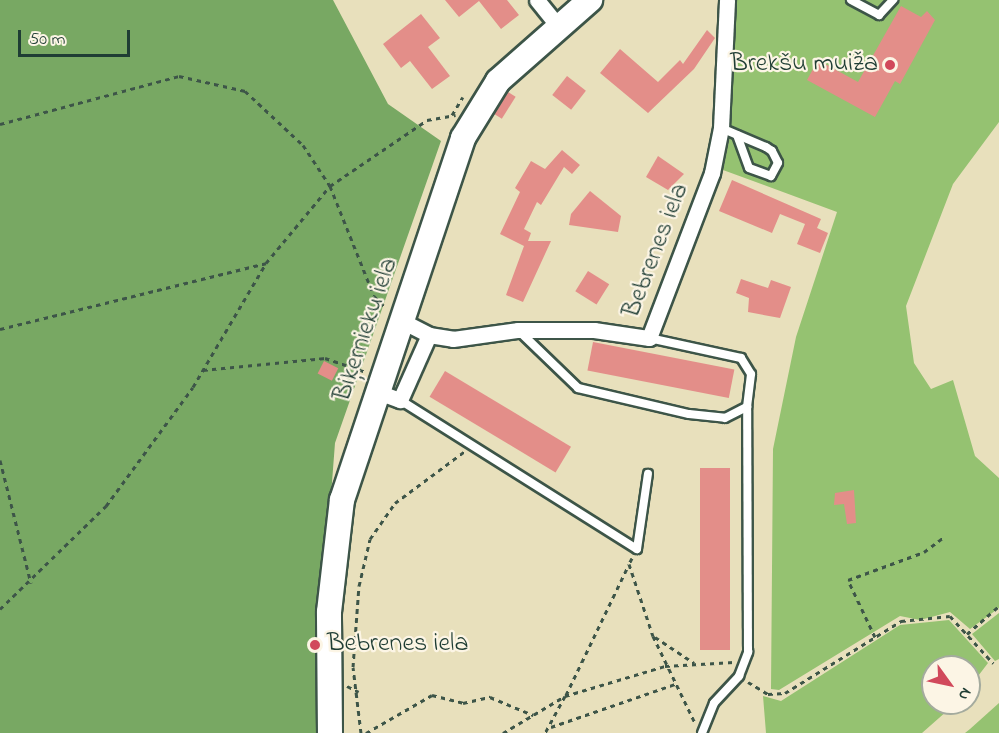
<!DOCTYPE html>
<html>
<head>
<meta charset="utf-8">
<style>
  body { margin:0 }
  #map { position:relative; width:999px; height:733px; overflow:hidden; background:#e8e0bc; font-family:"Indie Flower",sans-serif }
  div>[style] { position:absolute }
  [style*='--x'] { left:calc(var(--x)*1px); top:calc(var(--y)*1px); width:calc(var(--w)*1px); rotate:calc(var(--a)*1deg) }
  .green>* { inset:0; background:#95c271 }
  .forest>* { inset:0; background:#78a863 }
  .building>* { inset:0; background:#e38e89; transform-origin:0 0 }
  .path>* { height:3px; margin-top:-1.5px; transform-origin:0; background:repeating-linear-gradient(90deg,#3d5548 0 4.5px,transparent 0 9px) }
  .roads { filter:drop-shadow(2px 0 #3d5548) drop-shadow(-2px 0 #3d5548) drop-shadow(0 2px #3d5548) drop-shadow(0 -2px #3d5548) }
  .lane>* { height:8px; margin:-4px; padding:0 4px; transform-origin:4px; border-radius:4px; background:#fff }
  .street>* { height:15px; margin:-7.5px; padding:0 7.5px; transform-origin:7.5px; border-radius:7.5px; background:#fff }
  .primary>* { height:24px; margin:-12px; padding:0 12px; transform-origin:12px; border-radius:12px; background:#fff }
  .dots>* { width:16px; height:16px; translate:-50% -50%; box-sizing:border-box; border:3px solid #fcf5e5; border-radius:50% }
  span { translate:-50% -50%; white-space:nowrap; text-align:center; line-height:1.15; -webkit-text-stroke:4.5px #fcf5e5; paint-order:stroke }
  .poi-label { font-size:26px; color:#1f3d34 }
  .right { translate:-100% -50%; text-align:right }
  .left { translate:0 -50%; text-align:left }
  .street-label { font-size:26px; color:#1f3d34 }
  .north { position:absolute; left:921px; top:655px; width:60px; height:60px; box-sizing:border-box; background:#fcf5e5; border:2px solid #a4ab9e; border-radius:50%; rotate:123deg; font-size:16px; font-weight:700; line-height:24px; text-align:center; color:#1f3d34 }
  .north::after { content:''; display:block; margin:auto; width:21px; height:27px; background:#d1495b; clip-path:polygon(50% 0,100% 100%,50% 72%,0 100%) }
  .scale { position:absolute; left:18px; top:30px; width:112px; height:27px; box-sizing:border-box; border:3px solid #1f3d34; border-top:0; padding-left:8px; font-size:18px; line-height:21px; white-space:nowrap; color:#1f3d34; -webkit-text-stroke:4px #fcf5e5; paint-order:stroke }
</style>
</head>
<body>
<div id="map">
  <div class="green">
    <div style="clip-path:polygon(729px 0,999px 0,999px 122px,953px 184px,906px 306px,914px 363px,931px 389px,953px 380px,975px 456px,999px 478px,999px 608px,970px 629px,950px 612px,920px 620px,900px 616px,779px 690px,771px 689px,773px 449px,796px 337px,837px 212px,723px 170px,730px 136px)"></div>
    <div style="clip-path:polygon(999px 613px,999px 659px,995px 661px,972px 634px)"></div>
    <div style="clip-path:polygon(949px 620px,988px 663px,969px 688px,969px 667px,933px 667px,933px 703px,956px 703px,922px 733px,766px 733px,763px 696px,781px 701px,900px 625px)"></div>
    <div style="clip-path:polygon(999px 703px,999px 733px,965px 733px,970px 729px)"></div>
  </div>
  <div class="forest">
    <div style="clip-path:polygon(0 0,333px 0,388px 104px,441px 141px,335px 443px,320px 639px,323px 733px,0 733px)"></div>
  </div>
  <div class="building">
    <div style="clip-path:polygon(445px 0,507px 0,519px 15px,501px 29px,479px 1px,459px 17px)"></div>
    <div style="clip-path:polygon(901px 6px,921px 17px,927px 11px,935px 20px,900px 84px,895px 81px,875px 117px,807px 80px,818px 60px,858px 82px)"></div>
    <div style="clip-path:polygon(421px 14px,440px 38px,428px 47px,450px 76px,432px 89px,410px 61px,401px 68px,383px 44px)"></div>
    <div style="clip-path:polygon(707px 30px,715px 38px,694px 69px,648px 113px,600px 73px,620px 49px,658px 82px,680px 60px,683px 64px)"></div>
    <div style="left:567px;top:76px;width:24px;height:24px;rotate:38deg"></div>
    <div style="left:508px;top:92px;width:9px;height:26px;rotate:32deg"></div>
    <div style="clip-path:polygon(562px 150px,580px 165px,572px 174px,564px 167px,541px 205px,537px 202px,524px 229px,531px 233px,528px 241px,551px 241px,523px 302px,506px 295px,524px 246px,500px 234px,520px 192px,515px 188px,531px 161px,545px 169px)"></div>
    <div style="clip-path:polygon(658px 156px,684px 174px,668px 190px,646px 177px)"></div>
    <div style="clip-path:polygon(732px 180px,821px 219px,817px 228px,828px 233px,820px 253px,797px 244px,805px 224px,780px 214px,772px 233px,719px 211px)"></div>
    <div style="clip-path:polygon(590px 191px,621px 216px,618px 232px,569px 225px,571px 214px)"></div>
    <div style="left:588px;top:271px;width:25px;height:24px;rotate:32deg"></div>
    <div style="clip-path:polygon(741px 279px,768px 288px,771px 280px,791px 287px,780px 318px,748px 312px,749px 298px,736px 293px)"></div>
    <div style="left:593px;top:342px;width:144px;height:29px;rotate:11deg"></div>
    <div style="left:324px;top:361px;width:16px;height:14px;rotate:27deg"></div>
    <div style="left:445px;top:371px;width:147px;height:30px;rotate:31deg"></div>
    <div style="left:700px;top:468px;width:30px;height:182px"></div>
    <div style="clip-path:polygon(854px 490px,856px 523px,847px 524px,844px 504px,834px 505px,835px 493px)"></div>
  </div>
  <div class="path">
    <div style="--x:452;--y:115;--w:21;--a:-59"></div>
    <div style="--x:0;--y:124;--w:185;--a:-15"></div>
    <div style="--x:179;--y:76;--w:68;--a:12.8"></div>
    <div style="--x:245;--y:91;--w:79;--a:43"></div>
    <div style="--x:303;--y:145;--w:49;--a:56.6"></div>
    <div style="--x:330;--y:186;--w:118;--a:68.2"></div>
    <div style="--x:374;--y:296;--w:17;--a:45"></div>
    <div style="--x:0;--y:329;--w:274;--a:-13.9"></div>
    <div style="--x:203;--y:370;--w:123;--a:-5.6"></div>
    <div style="--x:325;--y:358;--w:43;--a:18.9"></div>
    <div style="--x:0;--y:460;--w:127;--a:75.9"></div>
    <div style="--x:632;--y:558;--w:7;--a:117"></div>
    <div style="--x:629;--y:564;--w:76;--a:71.6"></div>
    <div style="--x:653;--y:636;--w:97;--a:64.2"></div>
    <div style="--x:0;--y:609;--w:148;--a:-44.2"></div>
    <div style="--x:106;--y:506;--w:147;--a:-53.8"></div>
    <div style="--x:193;--y:387;--w:144;--a:-59.5"></div>
    <div style="--x:266;--y:263;--w:100;--a:-50.3"></div>
    <div style="--x:330;--y:186;--w:117;--a:-34.2"></div>
    <div style="--x:427;--y:120;--w:29;--a:-10"></div>
    <div style="--x:967;--y:634;--w:43;--a:-41.2"></div>
    <div style="--x:655;--y:637;--w:47;--a:33.7"></div>
    <div style="--x:875;--y:637;--w:63;--a:-115.3"></div>
    <div style="--x:848;--y:580;--w:81;--a:-20.2"></div>
    <div style="--x:924;--y:552;--w:26;--a:-37"></div>
    <div style="--x:748;--y:682;--w:23;--a:31"></div>
    <div style="--x:768;--y:694;--w:17;--a:-3"></div>
    <div style="--x:785;--y:693;--w:137;--a:-31.8"></div>
    <div style="--x:901;--y:621;--w:49;--a:-5.8"></div>
    <div style="--x:950;--y:616;--w:64;--a:47.5"></div>
    <div style="--x:347;--y:686;--w:13;--a:27"></div>
    <div style="--x:566;--y:695;--w:145;--a:-64.3"></div>
    <div style="--x:565;--y:696;--w:104;--a:-16.7"></div>
    <div style="--x:665;--y:666;--w:69;--a:-3.3"></div>
    <div style="--x:551;--y:727;--w:131;--a:-19.1"></div>
    <div style="--x:361;--y:733;--w:66;--a:-96.9"></div>
    <div style="--x:353;--y:667;--w:81;--a:-85.8"></div>
    <div style="--x:359;--y:586;--w:48;--a:-76.8"></div>
    <div style="--x:370;--y:539;--w:44;--a:-55.2"></div>
    <div style="--x:395;--y:503;--w:87;--a:-36.6"></div>
    <div style="--x:366;--y:733;--w:76;--a:-29.9"></div>
    <div style="--x:432;--y:695;--w:32;--a:14"></div>
    <div style="--x:463;--y:703;--w:28;--a:-13"></div>
    <div style="--x:490;--y:697;--w:47;--a:22.7"></div>
    <div style="--x:503;--y:733;--w:72;--a:-30.8"></div>
    <div style="--x:565;--y:696;--w:42;--a:118.4"></div>
  </div>
  <div class="roads">
    <div class="lane">
      <div style="--x:851;--y:0;--w:32;--a:28"></div>
      <div style="--x:879;--y:15;--w:21;--a:-47"></div>
      <div style="--x:721;--y:128;--w:49;--a:22.9"></div>
      <div style="--x:766;--y:147;--w:7;--a:34"></div>
      <div style="--x:772;--y:151;--w:13;--a:63"></div>
      <div style="--x:778;--y:163;--w:15;--a:118"></div>
      <div style="--x:771;--y:176;--w:23;--a:-160"></div>
      <div style="--x:749;--y:168;--w:35;--a:-110"></div>
      <div style="--x:519;--y:331;--w:82;--a:44"></div>
      <div style="--x:578;--y:388;--w:114;--a:13.2"></div>
      <div style="--x:689;--y:414;--w:36;--a:6"></div>
      <div style="--x:725;--y:418;--w:25;--a:-27"></div>
      <div style="--x:747;--y:407;--w:33;--a:-83"></div>
      <div style="--x:751;--y:374;--w:19;--a:-122"></div>
      <div style="--x:741;--y:358;--w:94;--a:-167.7"></div>
      <div style="--x:400;--y:400;--w:280;--a:32.2"></div>
      <div style="--x:637;--y:549;--w:76;--a:-81.7"></div>
      <div style="--x:702;--y:733;--w:32;--a:-68"></div>
      <div style="--x:714;--y:703;--w:37;--a:-47"></div>
      <div style="--x:739;--y:676;--w:26;--a:-69"></div>
      <div style="--x:748;--y:652;--w:245;--a:-90.2"></div>
    </div>
    <div class="street">
      <div style="--x:537;--y:0;--w:35;--a:51"></div>
      <div style="--x:400;--y:320;--w:33;--a:27"></div>
      <div style="--x:429;--y:335;--w:24;--a:9"></div>
      <div style="--x:453;--y:339;--w:66;--a:-7.9"></div>
      <div style="--x:518;--y:330;--w:76;--a:0"></div>
      <div style="--x:594;--y:330;--w:56;--a:8.3"></div>
      <div style="--x:649;--y:338;--w:177;--a:-69.1"></div>
      <div style="--x:712;--y:173;--w:46;--a:-78.7"></div>
      <div style="--x:721;--y:128;--w:128;--a:-87.3"></div>
      <div style="--x:375;--y:391;--w:27;--a:20"></div>
      <div style="--x:400;--y:400;--w:71;--a:-66"></div>
    </div>
    <div class="primary">
      <div style="--x:330;--y:733;--w:121;--a:-90.5"></div>
      <div style="--x:329;--y:612;--w:113;--a:-83.4"></div>
      <div style="--x:342;--y:500;--w:382;--a:-71.5"></div>
      <div style="--x:463;--y:138;--w:67;--a:-58.4"></div>
      <div style="--x:498;--y:81;--w:123;--a:-41.4"></div>
    </div>
  </div>
  <div class="dots">
    <div style="left:890px;top:65px;background:#d1495b"></div>
    <div style="left:315px;top:645px;background:#d1495b"></div>
  </div>
  <div class="poi-label">
    <span class="right" style="left:878px;top:65px">Brekšu muiža</span>
    <span class="left" style="left:327px;top:645px">Bebrenes iela</span>
  </div>
  <div class="street-label">
    <span style="left:657px;top:251px;rotate:-69deg">Bebrenes iela</span>
    <span style="left:367px;top:330px;rotate:-71deg">Biķernieku iela</span>
  </div>
  <div class="north">N</div>
  <div class="scale">50 m</div>
</div>
</body>
</html>
